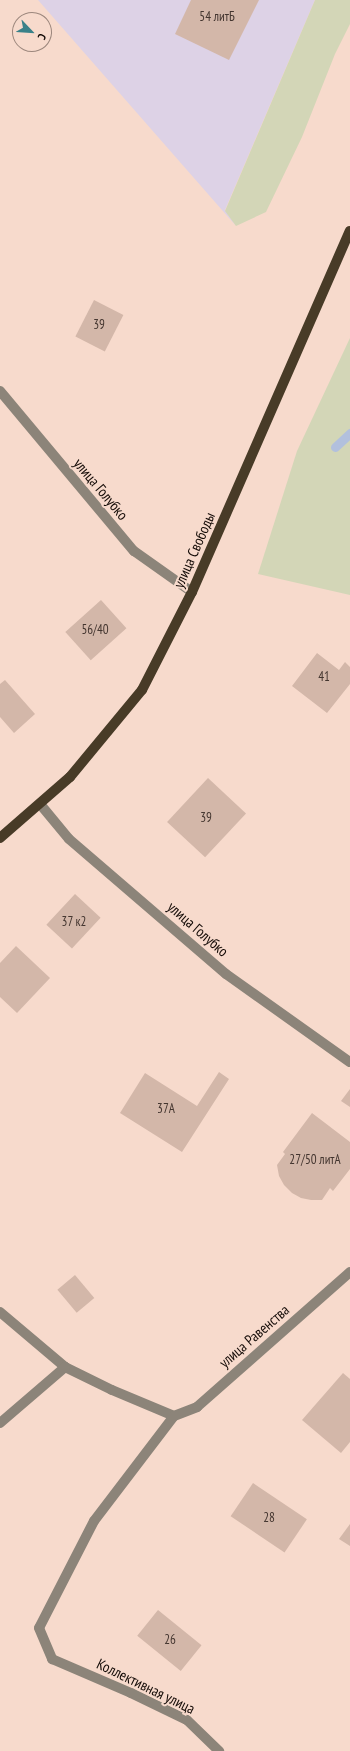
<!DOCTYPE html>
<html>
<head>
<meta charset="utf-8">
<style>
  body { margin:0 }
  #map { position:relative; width:350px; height:1751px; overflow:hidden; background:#f7dacc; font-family:"PT Sans Narrow",sans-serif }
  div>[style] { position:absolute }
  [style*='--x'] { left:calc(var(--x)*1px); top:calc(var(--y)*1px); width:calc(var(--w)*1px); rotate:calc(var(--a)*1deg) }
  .industrial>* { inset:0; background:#ddd2e6 }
  .green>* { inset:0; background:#d3d6b7 }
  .stream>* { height:9px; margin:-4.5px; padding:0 4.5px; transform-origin:4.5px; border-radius:4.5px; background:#b2c0dd }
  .building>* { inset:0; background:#d3b7a9; transform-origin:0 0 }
  .minor>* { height:10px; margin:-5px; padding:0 5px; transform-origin:5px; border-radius:5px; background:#8c8479 }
  .major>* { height:10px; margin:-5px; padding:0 5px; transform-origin:5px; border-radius:5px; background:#483b27 }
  span { translate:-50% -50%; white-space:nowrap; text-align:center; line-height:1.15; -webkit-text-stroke:4px #f7dacc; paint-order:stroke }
  .number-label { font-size:13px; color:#43352f }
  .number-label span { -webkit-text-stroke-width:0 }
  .street-label { font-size:15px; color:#130a06 }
  .north { position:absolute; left:12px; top:12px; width:40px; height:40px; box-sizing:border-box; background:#f7dacc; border:1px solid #9c877d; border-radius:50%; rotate:115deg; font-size:11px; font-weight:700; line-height:16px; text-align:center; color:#130a06 }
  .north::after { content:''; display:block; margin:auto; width:14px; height:18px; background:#398189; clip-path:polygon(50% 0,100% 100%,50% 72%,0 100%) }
</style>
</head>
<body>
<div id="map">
  <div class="industrial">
    <div style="clip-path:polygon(38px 0,315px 0,225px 210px,236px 226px)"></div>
  </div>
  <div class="green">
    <div style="clip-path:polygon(315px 0,350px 0,350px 24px,335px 54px,302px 137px,266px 212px,236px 226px,225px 211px)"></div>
    <div style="clip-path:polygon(350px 338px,350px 595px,258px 574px,297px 451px)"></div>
  </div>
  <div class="stream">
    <div style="--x:335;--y:447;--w:21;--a:-43"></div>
  </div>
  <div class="building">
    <div style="clip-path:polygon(191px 0,259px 0,229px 60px,175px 34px)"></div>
    <div style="left:94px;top:300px;width:33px;height:41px;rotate:27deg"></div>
    <div style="left:101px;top:600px;width:38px;height:48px;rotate:48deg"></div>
    <div style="clip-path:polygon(317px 653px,339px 670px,345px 662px,350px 667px,350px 684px,327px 713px,292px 686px)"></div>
    <div style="clip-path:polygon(5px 680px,35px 714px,14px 733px,0 717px,0 684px)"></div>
    <div style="left:208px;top:778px;width:52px;height:60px;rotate:43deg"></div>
    <div style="left:75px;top:894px;width:35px;height:42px;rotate:43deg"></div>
    <div style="clip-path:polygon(16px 946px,50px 978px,17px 1013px,0 997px,0 963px)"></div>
    <div style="clip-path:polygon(219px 1072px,229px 1079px,182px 1152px,120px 1113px,145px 1073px,197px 1106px)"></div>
    <div style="clip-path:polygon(350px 1089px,350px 1107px,341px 1101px)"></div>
    <div style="clip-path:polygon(312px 1113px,350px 1142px,350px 1169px,333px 1191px,330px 1188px,322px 1200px,311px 1200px,301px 1198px,292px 1193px,284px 1185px,279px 1176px,277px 1165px,285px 1154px,283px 1152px)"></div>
    <div style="left:75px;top:1275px;width:30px;height:23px;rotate:50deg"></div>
    <div style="clip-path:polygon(343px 1373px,350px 1379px,350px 1442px,341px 1453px,302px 1420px)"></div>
    <div style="left:253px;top:1483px;width:65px;height:40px;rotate:34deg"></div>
    <div style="clip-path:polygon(350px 1524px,350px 1546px,339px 1539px)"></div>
    <div style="left:158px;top:1610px;width:56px;height:33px;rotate:39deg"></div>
  </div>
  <div class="minor">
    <div style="--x:0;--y:391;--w:209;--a:50.1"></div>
    <div style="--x:134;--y:551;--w:71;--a:35.3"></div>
    <div style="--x:40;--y:804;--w:45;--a:50.4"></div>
    <div style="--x:69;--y:839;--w:207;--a:40.7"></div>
    <div style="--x:226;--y:974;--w:152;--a:35.4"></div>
    <div style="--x:0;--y:1312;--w:85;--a:40.2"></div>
    <div style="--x:65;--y:1367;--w:52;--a:26.1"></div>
    <div style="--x:112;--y:1390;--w:67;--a:22.8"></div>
    <div style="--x:174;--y:1416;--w:132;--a:127.3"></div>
    <div style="--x:94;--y:1521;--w:120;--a:117.2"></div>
    <div style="--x:39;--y:1628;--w:34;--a:67"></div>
    <div style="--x:52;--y:1659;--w:86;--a:23.3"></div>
    <div style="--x:131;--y:1693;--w:62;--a:25.7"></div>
    <div style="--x:187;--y:1720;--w:45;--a:44.1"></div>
    <div style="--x:174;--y:1416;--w:25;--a:-21"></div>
    <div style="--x:197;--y:1407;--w:204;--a:-41.4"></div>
    <div style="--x:0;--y:1423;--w:86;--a:-40.7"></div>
  </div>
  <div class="major">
    <div style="--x:0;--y:838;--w:93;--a:-41.1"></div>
    <div style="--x:70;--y:777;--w:113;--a:-50.4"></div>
    <div style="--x:142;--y:690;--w:110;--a:-63"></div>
    <div style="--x:192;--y:592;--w:394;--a:-66.4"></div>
  </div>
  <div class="number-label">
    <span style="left:217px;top:17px">54 литБ</span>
    <span style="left:99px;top:325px">39</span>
    <span style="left:95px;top:630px">56/40</span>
    <span style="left:324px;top:677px">41</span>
    <span style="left:206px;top:818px">39</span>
    <span style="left:74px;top:922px">37 к2</span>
    <span style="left:166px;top:1109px">37А</span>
    <span style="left:315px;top:1160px">27/50 литА</span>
    <span style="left:269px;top:1518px">28</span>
    <span style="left:170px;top:1640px">26</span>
  </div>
  <div class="street-label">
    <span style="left:101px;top:489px;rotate:50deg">улица Голубко</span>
    <span style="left:194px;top:550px;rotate:-66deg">улица Свободы</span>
    <span style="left:198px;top:929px;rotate:41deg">улица Голубко</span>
    <span style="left:254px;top:1336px;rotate:-41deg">улица Равенства</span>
    <span style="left:146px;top:1686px;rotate:26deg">Коллективная улица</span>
  </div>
  <div class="north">С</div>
</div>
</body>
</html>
